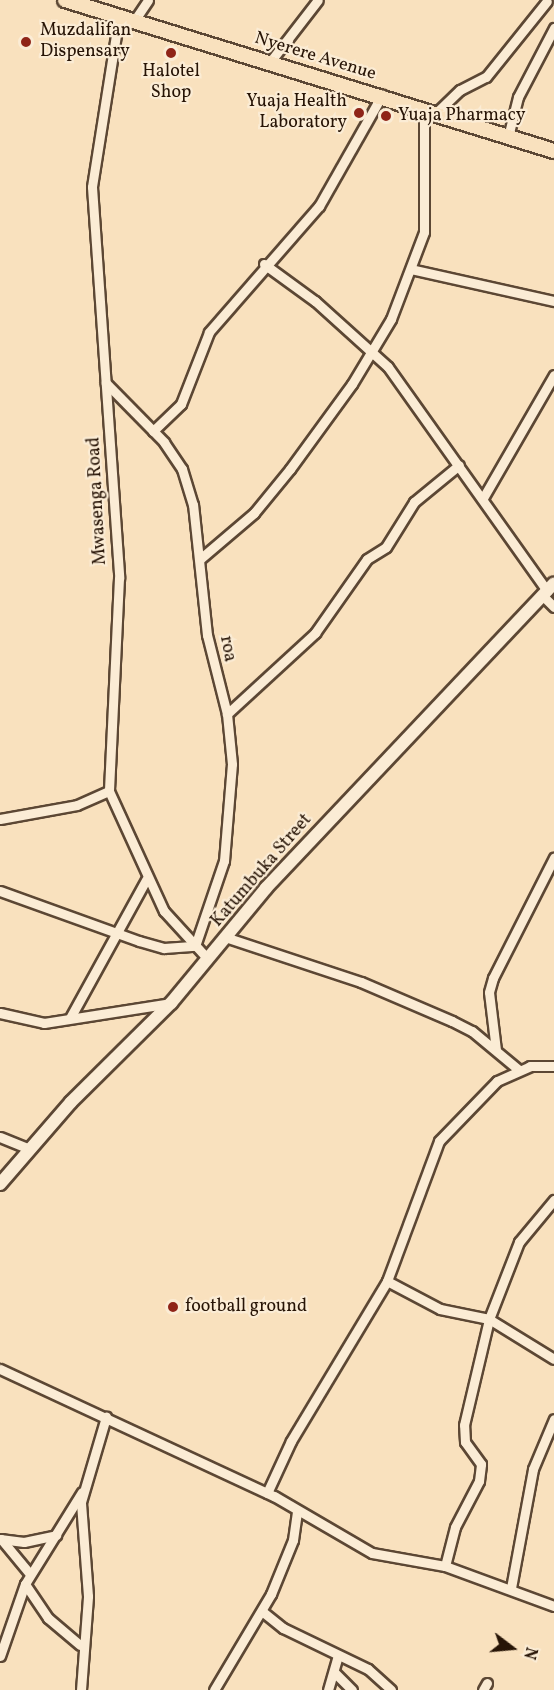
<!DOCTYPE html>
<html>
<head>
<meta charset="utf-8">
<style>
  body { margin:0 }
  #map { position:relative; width:554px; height:1690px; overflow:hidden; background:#f9e1be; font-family:Vollkorn,serif }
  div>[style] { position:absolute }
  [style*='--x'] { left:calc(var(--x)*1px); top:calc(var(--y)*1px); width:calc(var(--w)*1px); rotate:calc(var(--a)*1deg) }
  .roads { filter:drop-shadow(2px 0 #5c4734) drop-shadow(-2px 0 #5c4734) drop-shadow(0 2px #5c4734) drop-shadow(0 -2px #5c4734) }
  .street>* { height:9px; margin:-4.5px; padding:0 4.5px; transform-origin:4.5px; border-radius:4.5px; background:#fbecd5 }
  .secondary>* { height:12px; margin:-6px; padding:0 6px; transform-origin:6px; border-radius:6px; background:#fbecd5 }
  .primary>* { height:14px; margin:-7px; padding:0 7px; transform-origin:7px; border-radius:7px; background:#f9e1be }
  .dots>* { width:16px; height:16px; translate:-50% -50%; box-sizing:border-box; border:3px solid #fbecd5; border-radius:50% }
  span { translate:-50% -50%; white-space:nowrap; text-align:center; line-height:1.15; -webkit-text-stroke:4.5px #fbecd5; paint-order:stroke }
  .poi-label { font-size:18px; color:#271406 }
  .left { translate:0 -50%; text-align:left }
  .right { translate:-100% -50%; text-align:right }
  .street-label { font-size:18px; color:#271406 }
  .north { position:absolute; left:482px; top:1618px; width:60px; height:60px; -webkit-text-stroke:4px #fbecd5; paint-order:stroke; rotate:106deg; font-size:16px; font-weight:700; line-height:24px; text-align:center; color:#271406 }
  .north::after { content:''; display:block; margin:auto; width:21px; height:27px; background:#271406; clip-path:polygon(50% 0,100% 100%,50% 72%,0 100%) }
</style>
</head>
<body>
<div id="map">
  <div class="roads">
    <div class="street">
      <div style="--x:119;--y:16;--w:173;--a:99"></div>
      <div style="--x:92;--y:187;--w:392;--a:86"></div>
      <div style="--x:119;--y:578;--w:213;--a:92.7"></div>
      <div style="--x:109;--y:791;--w:132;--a:65.4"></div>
      <div style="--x:164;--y:911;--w:64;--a:47.5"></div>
      <div style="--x:134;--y:21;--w:25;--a:-56"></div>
      <div style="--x:270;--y:62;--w:78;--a:-52.3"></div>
      <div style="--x:436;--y:113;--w:33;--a:-44"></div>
      <div style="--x:460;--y:90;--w:29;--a:-27"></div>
      <div style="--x:486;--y:77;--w:97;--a:-51.2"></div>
      <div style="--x:508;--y:137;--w:41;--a:-76"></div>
      <div style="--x:518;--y:97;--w:78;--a:-62.4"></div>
      <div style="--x:264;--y:264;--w:63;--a:36"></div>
      <div style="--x:315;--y:301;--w:98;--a:42.1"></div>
      <div style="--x:388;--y:367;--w:275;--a:54.6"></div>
      <div style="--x:411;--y:269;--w:147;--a:12.6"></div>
      <div style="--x:153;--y:431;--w:39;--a:-44"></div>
      <div style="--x:181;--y:404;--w:77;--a:-68.7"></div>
      <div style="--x:209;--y:332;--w:167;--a:-48.9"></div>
      <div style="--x:319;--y:206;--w:128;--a:-60.4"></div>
      <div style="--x:483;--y:498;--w:142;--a:-60"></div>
      <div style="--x:200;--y:559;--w:71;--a:-40.4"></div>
      <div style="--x:254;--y:513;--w:57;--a:-50.7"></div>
      <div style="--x:290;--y:469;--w:105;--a:-53.9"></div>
      <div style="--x:352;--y:384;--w:76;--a:-59"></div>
      <div style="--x:391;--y:319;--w:93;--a:-69.2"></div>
      <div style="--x:424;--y:232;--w:123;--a:-90"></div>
      <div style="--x:542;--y:595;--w:17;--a:45"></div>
      <div style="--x:227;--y:714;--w:120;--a:-42.6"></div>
      <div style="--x:315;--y:633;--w:90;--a:-54.9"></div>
      <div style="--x:367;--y:559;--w:22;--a:-32"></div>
      <div style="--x:386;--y:547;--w:53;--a:-58.1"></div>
      <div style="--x:414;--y:502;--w:58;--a:-39.4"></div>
      <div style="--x:0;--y:819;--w:78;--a:-10.3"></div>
      <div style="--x:77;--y:805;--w:35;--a:-24"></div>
      <div style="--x:0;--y:891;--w:148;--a:19.8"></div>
      <div style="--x:139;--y:941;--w:26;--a:16"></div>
      <div style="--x:164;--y:948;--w:31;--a:-4"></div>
      <div style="--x:195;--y:946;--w:90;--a:-71.2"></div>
      <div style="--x:224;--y:861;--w:97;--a:-85.3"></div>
      <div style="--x:232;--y:764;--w:50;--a:-95.7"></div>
      <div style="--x:227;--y:714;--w:81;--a:-104.2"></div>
      <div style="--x:207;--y:635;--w:131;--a:-96.1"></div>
      <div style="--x:193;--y:505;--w:38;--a:-107"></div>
      <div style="--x:182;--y:469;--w:32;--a:-124"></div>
      <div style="--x:164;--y:442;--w:83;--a:-134.5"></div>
      <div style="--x:228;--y:938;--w:140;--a:18.3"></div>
      <div style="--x:361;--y:982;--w:99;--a:23.2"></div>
      <div style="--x:452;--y:1021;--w:22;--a:27"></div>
      <div style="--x:472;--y:1031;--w:61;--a:39.7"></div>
      <div style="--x:0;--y:1013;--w:45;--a:12.8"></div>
      <div style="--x:44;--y:1023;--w:129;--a:-8.9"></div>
      <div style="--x:70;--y:1018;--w:158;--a:-61.2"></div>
      <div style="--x:496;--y:1050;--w:58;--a:-96.9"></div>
      <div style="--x:489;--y:992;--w:15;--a:-74"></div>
      <div style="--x:493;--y:978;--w:135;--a:-63.1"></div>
      <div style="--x:0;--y:1137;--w:32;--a:22"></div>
      <div style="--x:387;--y:1281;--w:60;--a:27.8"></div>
      <div style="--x:440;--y:1309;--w:50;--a:11.5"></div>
      <div style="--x:489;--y:1319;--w:76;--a:31.6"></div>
      <div style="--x:0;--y:1369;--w:302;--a:24.9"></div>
      <div style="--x:274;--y:1496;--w:113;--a:30.2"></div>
      <div style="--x:372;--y:1553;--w:74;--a:10.1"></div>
      <div style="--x:445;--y:1566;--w:116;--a:20.2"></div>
      <div style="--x:267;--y:1493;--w:57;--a:-65.2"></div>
      <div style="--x:291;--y:1441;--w:187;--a:-59"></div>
      <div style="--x:387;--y:1281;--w:149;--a:-69.6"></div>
      <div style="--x:439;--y:1141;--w:83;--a:-46"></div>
      <div style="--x:497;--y:1081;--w:36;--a:-24"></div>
      <div style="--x:530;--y:1066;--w:24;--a:0"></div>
      <div style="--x:0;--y:1539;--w:24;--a:7"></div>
      <div style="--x:24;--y:1542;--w:33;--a:-12"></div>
      <div style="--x:1;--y:1539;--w:45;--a:50.4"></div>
      <div style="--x:445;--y:1566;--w:40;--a:-75.6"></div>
      <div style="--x:455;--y:1527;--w:52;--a:-62.4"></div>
      <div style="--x:479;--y:1481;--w:17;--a:-83"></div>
      <div style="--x:481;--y:1464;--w:27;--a:-126"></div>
      <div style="--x:465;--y:1442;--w:17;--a:-93"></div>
      <div style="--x:464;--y:1425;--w:109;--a:-76.7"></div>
      <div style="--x:489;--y:1319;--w:83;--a:-68.7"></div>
      <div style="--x:519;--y:1242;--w:55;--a:-50.2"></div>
      <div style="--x:25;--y:1584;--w:41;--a:55.9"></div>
      <div style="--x:48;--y:1618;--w:42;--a:40.2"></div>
      <div style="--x:511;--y:1588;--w:121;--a:-79.5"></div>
      <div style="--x:533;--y:1469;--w:54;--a:-67.2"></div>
      <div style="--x:263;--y:1612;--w:26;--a:39"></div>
      <div style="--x:283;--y:1628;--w:94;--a:25.8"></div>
      <div style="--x:368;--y:1669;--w:31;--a:42"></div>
      <div style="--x:0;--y:1656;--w:76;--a:-70.9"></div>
      <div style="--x:25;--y:1584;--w:108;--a:-58.2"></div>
      <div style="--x:335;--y:1673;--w:24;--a:45"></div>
      <div style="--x:81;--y:1690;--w:94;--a:-85.7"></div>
      <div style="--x:88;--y:1596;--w:94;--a:-94.3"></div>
      <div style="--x:81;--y:1502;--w:89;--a:-73.6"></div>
      <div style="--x:214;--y:1690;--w:112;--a:-59.3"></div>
      <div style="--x:271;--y:1594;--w:58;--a:-67.8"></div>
      <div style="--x:293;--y:1540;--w:28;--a:-82"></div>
      <div style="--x:328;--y:1690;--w:36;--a:-74"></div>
      <div style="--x:483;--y:1690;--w:8;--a:-60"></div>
    </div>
    <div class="secondary">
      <div style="--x:0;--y:1184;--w:108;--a:-49.1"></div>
      <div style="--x:71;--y:1102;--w:141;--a:-44.7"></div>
      <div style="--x:171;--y:1003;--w:149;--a:-50.4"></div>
      <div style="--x:266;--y:888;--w:419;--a:-46.6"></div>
    </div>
    <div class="primary">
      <div style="--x:65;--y:0;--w:512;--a:17.16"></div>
    </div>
  </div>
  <div class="dots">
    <div style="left:26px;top:42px;background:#8f2418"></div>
    <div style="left:171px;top:53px;background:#8f2418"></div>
    <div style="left:359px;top:113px;background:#8f2418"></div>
    <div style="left:386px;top:116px;background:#8f2418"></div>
    <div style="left:173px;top:1307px;background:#8f2418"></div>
  </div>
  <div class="poi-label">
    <span class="left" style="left:40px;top:42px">Muzdalifan<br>Dispensary</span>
    <span style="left:171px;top:83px">Halotel<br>Shop</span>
    <span class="right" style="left:347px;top:113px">Yuaja Health<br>Laboratory</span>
    <span class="left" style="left:398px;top:116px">Yuaja Pharmacy</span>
    <span class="left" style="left:185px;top:1307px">football ground</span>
  </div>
  <div class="street-label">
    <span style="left:315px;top:57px;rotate:17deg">Nyerere Avenue</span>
    <span style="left:98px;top:501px;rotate:-93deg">Mwasenga Road</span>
    <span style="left:227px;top:649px;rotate:79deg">roa</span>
    <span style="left:262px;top:871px;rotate:-49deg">Katumbuka Street</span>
  </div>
  <div class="north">N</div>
</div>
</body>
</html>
